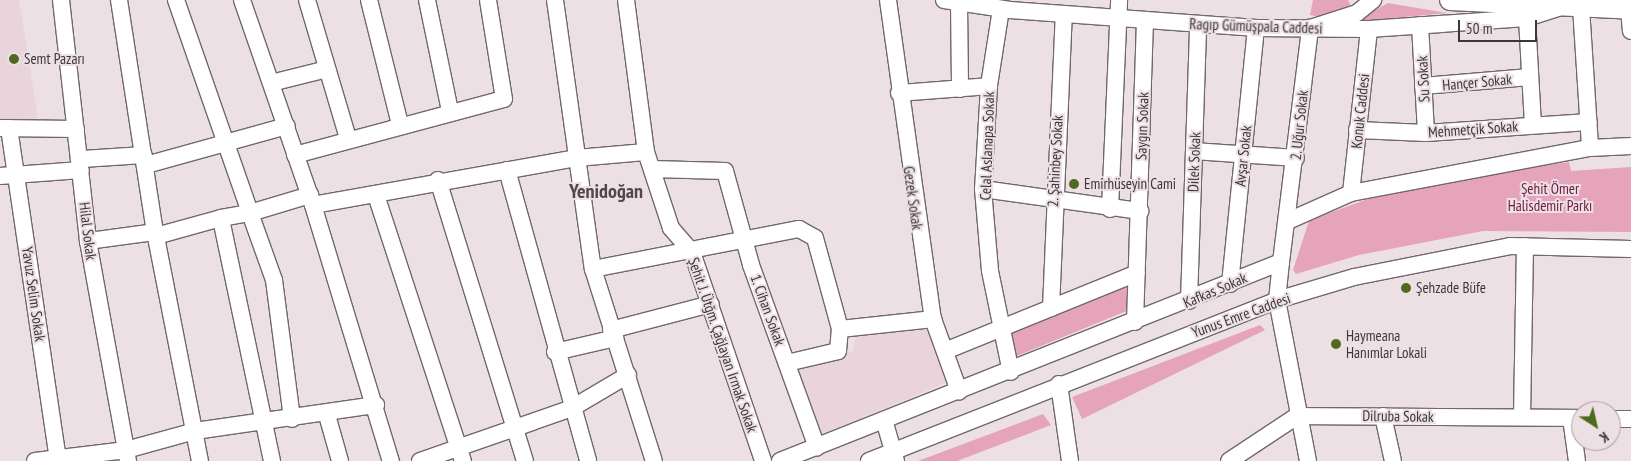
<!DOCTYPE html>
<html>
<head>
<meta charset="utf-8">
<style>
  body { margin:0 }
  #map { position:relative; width:1631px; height:461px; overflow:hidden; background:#ece0e4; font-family:"PT Sans Narrow",sans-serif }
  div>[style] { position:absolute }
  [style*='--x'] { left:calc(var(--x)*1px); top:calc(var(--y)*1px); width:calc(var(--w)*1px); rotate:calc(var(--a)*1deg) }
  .built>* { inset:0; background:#e9d4db }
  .green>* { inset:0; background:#e6a4ba }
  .roads { filter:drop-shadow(1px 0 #72676b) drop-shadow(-1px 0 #72676b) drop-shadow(0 1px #72676b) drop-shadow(0 -1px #72676b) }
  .minor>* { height:16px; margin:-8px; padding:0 8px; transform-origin:8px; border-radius:8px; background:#fff }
  .major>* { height:20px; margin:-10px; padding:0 10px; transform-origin:10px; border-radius:10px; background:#fff }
  .dots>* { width:14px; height:14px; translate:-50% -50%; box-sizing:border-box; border:2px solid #ece0e4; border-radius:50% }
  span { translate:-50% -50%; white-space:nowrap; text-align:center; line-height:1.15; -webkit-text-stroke:4px #ece0e4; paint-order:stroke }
  .street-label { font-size:15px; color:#3c3739 }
  .poi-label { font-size:15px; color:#3c3739 }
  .left { translate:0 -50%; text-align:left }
  .park-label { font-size:15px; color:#6f1941 }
  .district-label { font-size:20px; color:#51464a; font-weight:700 }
  .north { position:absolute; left:1571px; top:401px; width:50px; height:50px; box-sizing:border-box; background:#ece0e4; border:1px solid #a69ca0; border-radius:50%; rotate:145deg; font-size:14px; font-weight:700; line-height:20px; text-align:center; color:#3c3739 }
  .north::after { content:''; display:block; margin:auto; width:18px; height:22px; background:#4f6a1d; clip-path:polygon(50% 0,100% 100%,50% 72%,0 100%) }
  .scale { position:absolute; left:1458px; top:20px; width:79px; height:22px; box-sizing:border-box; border:2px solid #3c3739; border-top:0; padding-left:6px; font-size:15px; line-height:18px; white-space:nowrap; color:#3c3739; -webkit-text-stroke:4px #ece0e4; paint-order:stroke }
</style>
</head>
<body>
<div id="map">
  <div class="built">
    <div style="clip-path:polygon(0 0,19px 0,38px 118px,0 123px)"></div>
    <div style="clip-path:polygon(938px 321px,958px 378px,819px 435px,793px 368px,853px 351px,858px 330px)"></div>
  </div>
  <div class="green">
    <div style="clip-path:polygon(1313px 0,1348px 0,1353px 11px,1325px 18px,1310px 15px)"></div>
    <div style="clip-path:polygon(1388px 3px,1447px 13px,1362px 21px,1360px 18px)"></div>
    <div style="clip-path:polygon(1569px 162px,1571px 171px,1631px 167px,1631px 232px,1483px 231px,1359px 255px,1296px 274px,1293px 270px,1309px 221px,1332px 212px,1398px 188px)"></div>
    <div style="clip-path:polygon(1129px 282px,1129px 310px,1009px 359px,1005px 335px)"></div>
    <div style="clip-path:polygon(1260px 325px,1265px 330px,1082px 419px,1072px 397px)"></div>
    <div style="clip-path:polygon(1043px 414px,1051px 425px,957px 461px,918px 461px)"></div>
  </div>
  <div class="roads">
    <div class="minor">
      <div style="--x:61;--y:0;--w:243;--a:83.6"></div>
      <div style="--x:88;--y:241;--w:224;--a:79.7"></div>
      <div style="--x:119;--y:0;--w:235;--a:81.2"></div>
      <div style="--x:155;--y:232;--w:233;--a:78.9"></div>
      <div style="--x:176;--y:0;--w:225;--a:70.8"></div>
      <div style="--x:250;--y:213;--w:63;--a:-16.7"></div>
      <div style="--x:242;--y:0;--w:217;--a:70.9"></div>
      <div style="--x:313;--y:205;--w:268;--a:73.1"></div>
      <div style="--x:307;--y:0;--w:144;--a:73.5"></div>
      <div style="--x:369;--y:0;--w:128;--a:76"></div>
      <div style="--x:427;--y:0;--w:113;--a:78.3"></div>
      <div style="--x:555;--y:0;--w:272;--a:82"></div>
      <div style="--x:593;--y:269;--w:201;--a:72.4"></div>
      <div style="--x:626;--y:0;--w:153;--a:82.5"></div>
      <div style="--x:646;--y:152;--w:80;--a:71.8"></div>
      <div style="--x:671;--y:228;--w:32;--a:49"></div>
      <div style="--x:692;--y:252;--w:221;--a:71.2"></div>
      <div style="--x:888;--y:0;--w:322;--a:82"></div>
      <div style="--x:933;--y:319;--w:77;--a:70.1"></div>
      <div style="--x:944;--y:0;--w:67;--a:8.6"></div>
      <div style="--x:1010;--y:10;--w:247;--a:4.2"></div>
      <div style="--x:1256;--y:28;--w:113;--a:0.5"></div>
      <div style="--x:1369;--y:29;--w:158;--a:-4"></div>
      <div style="--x:1527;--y:18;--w:33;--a:-18"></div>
      <div style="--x:959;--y:3;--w:86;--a:89.3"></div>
      <div style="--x:1581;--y:7;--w:141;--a:86.3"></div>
      <div style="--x:1001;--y:9;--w:78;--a:98.9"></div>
      <div style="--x:989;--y:86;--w:103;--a:93.3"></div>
      <div style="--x:983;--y:189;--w:82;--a:85.1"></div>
      <div style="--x:990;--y:271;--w:103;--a:78.3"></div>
      <div style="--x:1629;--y:9;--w:22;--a:85"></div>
      <div style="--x:1527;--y:18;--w:107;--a:86.8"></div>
      <div style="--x:1420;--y:25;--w:108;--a:86.8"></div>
      <div style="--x:271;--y:83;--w:58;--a:-14"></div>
      <div style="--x:1423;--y:86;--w:107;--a:-4.8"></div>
      <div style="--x:899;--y:93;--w:90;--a:-4.4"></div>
      <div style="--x:0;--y:128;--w:76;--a:0.8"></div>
      <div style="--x:9;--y:128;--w:337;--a:81.6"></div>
      <div style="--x:1357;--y:130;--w:69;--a:2.5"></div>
      <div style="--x:1426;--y:133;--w:163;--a:-3.9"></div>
      <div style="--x:1194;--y:151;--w:102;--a:3.9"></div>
      <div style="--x:295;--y:155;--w:216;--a:-15"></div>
      <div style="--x:504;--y:99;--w:100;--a:-99.2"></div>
      <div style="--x:82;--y:159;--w:62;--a:-3.7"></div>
      <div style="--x:146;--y:165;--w:146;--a:-15.5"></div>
      <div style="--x:652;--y:169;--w:73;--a:1.6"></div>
      <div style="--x:725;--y:171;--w:98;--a:74.5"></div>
      <div style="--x:751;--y:265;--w:194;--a:70.1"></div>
      <div style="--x:507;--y:170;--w:302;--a:74.4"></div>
      <div style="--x:0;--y:176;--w:81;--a:-4.2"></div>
      <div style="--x:438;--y:180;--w:294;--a:72.8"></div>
      <div style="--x:983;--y:189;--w:159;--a:8"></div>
      <div style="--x:1351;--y:193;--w:165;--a:-83.7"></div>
      <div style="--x:376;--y:195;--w:280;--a:71.9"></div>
      <div style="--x:313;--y:205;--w:267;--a:-10.1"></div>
      <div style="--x:576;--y:158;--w:70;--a:-4.9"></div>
      <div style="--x:1110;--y:209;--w:209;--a:-87.5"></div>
      <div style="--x:1288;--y:221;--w:69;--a:-24"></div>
      <div style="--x:1351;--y:193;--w:243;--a:-10.7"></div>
      <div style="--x:1590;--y:148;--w:41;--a:-2.8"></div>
      <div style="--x:156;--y:236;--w:67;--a:-15.5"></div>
      <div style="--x:88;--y:241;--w:68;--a:-7.7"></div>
      <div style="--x:1281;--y:262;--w:38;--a:96"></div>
      <div style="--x:1277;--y:300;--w:164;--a:79.1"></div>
      <div style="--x:593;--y:269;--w:210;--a:-11"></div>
      <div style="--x:799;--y:229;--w:18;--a:29"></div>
      <div style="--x:815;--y:238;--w:94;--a:74.6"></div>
      <div style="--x:1230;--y:284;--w:257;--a:-84.2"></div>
      <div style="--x:1189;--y:301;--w:277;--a:-88.1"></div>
      <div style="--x:1051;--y:308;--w:294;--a:-87.5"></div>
      <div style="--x:1135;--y:322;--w:302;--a:-88.1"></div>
      <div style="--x:611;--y:330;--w:103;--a:-14.6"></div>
      <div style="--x:945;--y:351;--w:207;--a:-22.1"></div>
      <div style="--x:555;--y:352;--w:62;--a:-13.1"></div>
      <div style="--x:787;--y:363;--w:52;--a:-13.2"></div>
      <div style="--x:838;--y:351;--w:22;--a:-85"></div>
      <div style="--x:840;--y:329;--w:94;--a:-6.1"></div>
      <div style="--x:1059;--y:384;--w:78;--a:81.9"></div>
      <div style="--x:327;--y:415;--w:48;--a:74.2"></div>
      <div style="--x:1383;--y:416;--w:46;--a:77.5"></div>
      <div style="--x:1522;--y:417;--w:171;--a:-89"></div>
      <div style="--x:1571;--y:418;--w:43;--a:82.1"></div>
      <div style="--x:1611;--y:419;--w:20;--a:0"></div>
      <div style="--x:884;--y:420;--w:43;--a:73.7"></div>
      <div style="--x:35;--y:461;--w:92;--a:-6.9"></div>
      <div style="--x:126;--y:450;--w:72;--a:-15.4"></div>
      <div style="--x:195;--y:431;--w:183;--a:-8.2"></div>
      <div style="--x:272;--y:461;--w:248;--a:-101.9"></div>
      <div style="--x:221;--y:218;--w:29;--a:-10"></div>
      <div style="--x:250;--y:213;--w:71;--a:70.3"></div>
      <div style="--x:274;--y:280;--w:140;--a:82.6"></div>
      <div style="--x:420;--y:461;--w:161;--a:-19.2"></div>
      <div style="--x:572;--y:408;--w:65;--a:-30.5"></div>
      <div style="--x:780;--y:461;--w:539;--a:-21.66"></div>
      <div style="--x:1281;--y:262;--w:236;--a:-82.9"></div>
      <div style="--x:1310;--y:28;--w:49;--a:-17.7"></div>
      <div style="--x:1357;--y:13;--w:21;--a:-39"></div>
      <div style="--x:869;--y:461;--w:439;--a:-21.5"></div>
      <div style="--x:1277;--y:300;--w:80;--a:-16.6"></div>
      <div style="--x:1354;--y:277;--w:159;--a:-11.2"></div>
      <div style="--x:1510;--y:246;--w:121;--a:1.4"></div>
      <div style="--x:1229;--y:461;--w:82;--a:-33.5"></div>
      <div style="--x:1297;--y:416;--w:284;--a:0.4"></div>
    </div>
    <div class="major">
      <div style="--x:1450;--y:0;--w:181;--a:2.8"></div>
    </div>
  </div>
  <div class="dots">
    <div style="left:14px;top:59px;background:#4f6a1d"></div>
    <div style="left:1074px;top:184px;background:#4f6a1d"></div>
    <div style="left:1406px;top:288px;background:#4f6a1d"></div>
    <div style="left:1336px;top:344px;background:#4f6a1d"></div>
  </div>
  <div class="street-label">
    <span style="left:1256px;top:26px;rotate:2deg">Ragıp Gümüşpala Caddesi</span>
    <span style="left:1423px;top:79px;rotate:-93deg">Su Sokak</span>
    <span style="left:1477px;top:82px;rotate:-5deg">Hançer Sokak</span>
    <span style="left:1360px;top:111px;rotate:-84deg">Konuk Caddesi</span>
    <span style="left:1299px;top:125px;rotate:-84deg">2. Uğur Sokak</span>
    <span style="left:1142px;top:126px;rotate:-88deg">Saygın Sokak</span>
    <span style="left:1473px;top:129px;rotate:-4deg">Mehmetçik Sokak</span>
    <span style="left:987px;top:146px;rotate:-88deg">Celal Aslanapa Sokak</span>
    <span style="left:1243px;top:156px;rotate:-84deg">Avşar Sokak</span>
    <span style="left:1055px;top:161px;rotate:-87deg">2. Şahinbey Sokak</span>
    <span style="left:1194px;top:162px;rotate:-88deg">Dilek Sokak</span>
    <span style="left:913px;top:198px;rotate:82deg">Gezek Sokak</span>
    <span style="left:88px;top:231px;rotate:83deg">Hilal Sokak</span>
    <span style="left:1215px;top:290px;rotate:-23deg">Kafkas Sokak</span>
    <span style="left:34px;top:294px;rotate:82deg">Yavuz Selim Sokak</span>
    <span style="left:768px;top:310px;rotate:70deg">1. Cihan Sokak</span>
    <span style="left:1241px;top:315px;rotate:-20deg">Yunus Emre Caddesi</span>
    <span style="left:723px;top:345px;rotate:71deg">Şehit J. Ütğm. Çağlayan Irmak Sokak</span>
    <span style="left:1398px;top:416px;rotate:1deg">Dilruba Sokak</span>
  </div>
  <div class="poi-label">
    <span class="left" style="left:24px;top:59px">Semt Pazarı</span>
    <span class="left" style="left:1084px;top:184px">Emirhüseyin Cami</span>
    <span class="left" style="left:1416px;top:288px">Şehzade Büfe</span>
    <span class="left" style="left:1346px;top:344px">Haymeana<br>Hanımlar Lokali</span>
  </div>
  <div class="park-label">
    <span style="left:1550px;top:197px">Şehit Ömer<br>Halisdemir Parkı</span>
  </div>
  <div class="district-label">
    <span style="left:606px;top:191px">Yenidoğan</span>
  </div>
  <div class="north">K</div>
  <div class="scale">50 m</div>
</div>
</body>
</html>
